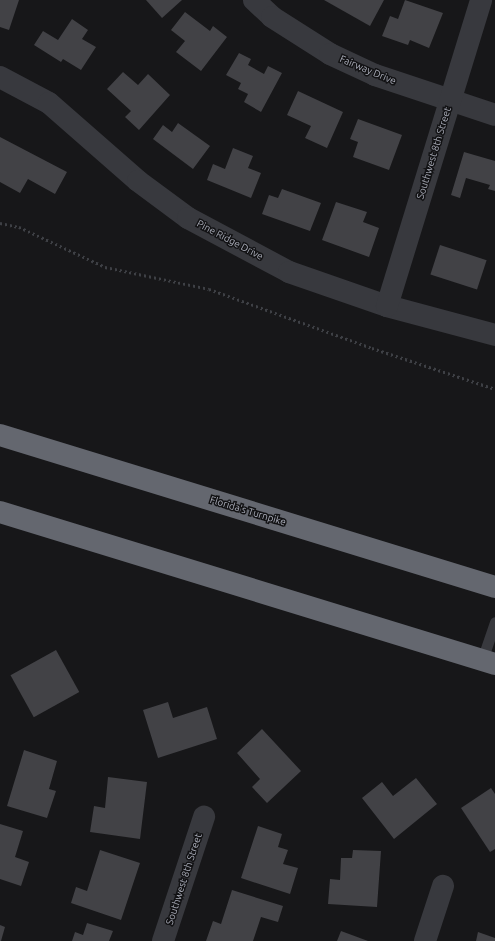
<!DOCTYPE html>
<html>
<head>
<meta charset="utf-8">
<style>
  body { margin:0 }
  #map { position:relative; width:495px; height:941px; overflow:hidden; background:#171719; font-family:Ubuntu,sans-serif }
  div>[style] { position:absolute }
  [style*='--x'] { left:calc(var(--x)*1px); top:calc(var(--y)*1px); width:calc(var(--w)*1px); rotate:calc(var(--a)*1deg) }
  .building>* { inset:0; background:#424246; transform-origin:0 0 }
  .path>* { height:2.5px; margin-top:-1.25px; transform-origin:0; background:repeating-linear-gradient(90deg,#3e4045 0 2px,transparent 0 5px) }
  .lane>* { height:11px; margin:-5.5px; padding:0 5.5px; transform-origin:5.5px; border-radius:5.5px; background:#38393e }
  .street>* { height:22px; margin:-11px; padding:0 11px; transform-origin:11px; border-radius:11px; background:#38393e }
  .highway>* { height:22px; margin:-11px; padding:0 11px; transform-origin:11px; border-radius:11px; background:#64676f }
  span { translate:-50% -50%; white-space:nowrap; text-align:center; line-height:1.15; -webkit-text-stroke:3px #121214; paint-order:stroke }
  .street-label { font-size:10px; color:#aaadb9 }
</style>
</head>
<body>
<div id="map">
  <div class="building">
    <div style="clip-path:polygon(0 0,19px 0,9px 30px,0 27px)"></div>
    <div style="clip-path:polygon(146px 0,182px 0,162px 18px)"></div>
    <div style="clip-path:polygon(324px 0,384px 0,370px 26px)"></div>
    <div style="clip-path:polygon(405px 0,443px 13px,429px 48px,410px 40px,408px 45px,382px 36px,390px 16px,398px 19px)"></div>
    <div style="clip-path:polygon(185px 12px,210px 31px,213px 26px,227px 37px,201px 71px,176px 52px,185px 41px,171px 30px)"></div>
    <div style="clip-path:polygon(72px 19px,88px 30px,82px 39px,96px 47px,81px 70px,63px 59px,61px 62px,34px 45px,43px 31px,58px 40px)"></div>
    <div style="clip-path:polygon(239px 53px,251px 59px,248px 65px,264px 74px,268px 66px,282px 73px,261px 112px,244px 102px,248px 94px,238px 89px,241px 83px,226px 75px)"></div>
    <div style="clip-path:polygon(123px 72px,138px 85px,148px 74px,170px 95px,139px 130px,125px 117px,131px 111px,107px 89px)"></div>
    <div style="clip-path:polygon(298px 91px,343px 112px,327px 148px,305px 138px,311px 126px,287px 115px)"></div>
    <div style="clip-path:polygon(358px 119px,402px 135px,389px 170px,353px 157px,358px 142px,350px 139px)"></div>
    <div style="clip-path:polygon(178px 123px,210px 146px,193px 169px,153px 139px,163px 125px,172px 132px)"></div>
    <div style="clip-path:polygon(0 137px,67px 172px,55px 194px,28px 179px,20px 193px,0 182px)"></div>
    <div style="clip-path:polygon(233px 148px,253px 156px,248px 168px,261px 173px,251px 198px,207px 180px,213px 164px,225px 169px)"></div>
    <div style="clip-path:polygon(464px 152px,495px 161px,495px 191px,488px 189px,490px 185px,466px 178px,460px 198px,451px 195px)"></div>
    <div style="clip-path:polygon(282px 189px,321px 203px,310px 231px,262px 214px,269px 195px,278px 198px)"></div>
    <div style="clip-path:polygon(336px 202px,367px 212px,363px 222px,379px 228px,369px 257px,322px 240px)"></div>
    <div style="left:440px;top:245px;width:49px;height:31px;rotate:18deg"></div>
    <div style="left:56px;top:650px;width:48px;height:52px;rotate:61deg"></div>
    <div style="clip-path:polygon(168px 702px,173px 718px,207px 707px,217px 739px,158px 758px,143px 710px)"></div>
    <div style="clip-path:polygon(262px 729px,301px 771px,267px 803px,252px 787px,260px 779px,237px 753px)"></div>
    <div style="clip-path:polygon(24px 750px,57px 761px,49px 789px,56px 791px,47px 818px,7px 806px)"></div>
    <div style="clip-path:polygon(108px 777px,147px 782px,140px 839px,90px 832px,94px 806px,105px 808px)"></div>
    <div style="clip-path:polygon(416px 778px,437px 804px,394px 839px,362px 798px,382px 782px,393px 796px)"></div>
    <div style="clip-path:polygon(491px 788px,495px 794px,495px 849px,490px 852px,461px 808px)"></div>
    <div style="clip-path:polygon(0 824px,23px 831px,15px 857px,29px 862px,21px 886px,0 879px)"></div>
    <div style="clip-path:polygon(258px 826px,282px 834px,278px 847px,288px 850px,283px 864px,298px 868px,290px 894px,241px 878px)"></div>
    <div style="clip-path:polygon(100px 850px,140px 863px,121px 920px,71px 903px,76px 887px,87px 891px)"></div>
    <div style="clip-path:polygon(353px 850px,381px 851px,377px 907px,328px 904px,330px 879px,340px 880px,341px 858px,352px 858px)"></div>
    <div style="clip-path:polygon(232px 890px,283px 906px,278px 922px,261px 917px,253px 941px,206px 941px,213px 921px,221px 924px)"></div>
    <div style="clip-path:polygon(87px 923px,113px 931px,109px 941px,72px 941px,75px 932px,83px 935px)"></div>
    <div style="clip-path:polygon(0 925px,5px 927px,1px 941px,0 941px)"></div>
    <div style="clip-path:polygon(341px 931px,368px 941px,337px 941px)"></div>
    <div style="clip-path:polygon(478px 932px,495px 938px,495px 941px,476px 941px)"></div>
  </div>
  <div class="path">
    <div style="--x:0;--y:223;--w:19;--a:12"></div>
    <div style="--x:19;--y:227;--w:95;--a:24.9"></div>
    <div style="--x:105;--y:267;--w:106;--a:11.9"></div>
    <div style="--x:209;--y:289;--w:173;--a:19.9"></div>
    <div style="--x:372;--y:348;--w:130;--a:18.4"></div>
  </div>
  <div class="lane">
    <div style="--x:482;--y:660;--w:40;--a:-71.1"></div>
  </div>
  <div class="street">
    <div style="--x:254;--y:0;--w:25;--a:43"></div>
    <div style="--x:272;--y:17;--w:69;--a:32.5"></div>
    <div style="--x:330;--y:54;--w:50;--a:25"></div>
    <div style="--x:375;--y:75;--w:126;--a:18.4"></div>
    <div style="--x:0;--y:77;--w:55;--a:28"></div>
    <div style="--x:49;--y:103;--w:118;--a:41.2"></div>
    <div style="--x:138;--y:181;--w:62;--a:36.5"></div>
    <div style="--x:188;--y:218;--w:115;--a:28.1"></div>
    <div style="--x:289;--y:272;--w:104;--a:19.1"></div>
    <div style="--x:387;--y:306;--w:112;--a:15"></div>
    <div style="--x:387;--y:306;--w:320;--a:-72.9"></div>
    <div style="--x:163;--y:941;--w:131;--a:-71.7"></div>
    <div style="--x:425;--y:941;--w:58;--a:-71.9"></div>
  </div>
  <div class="highway">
    <div style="--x:0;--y:435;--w:518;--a:17.07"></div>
    <div style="--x:0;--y:512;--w:518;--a:17.07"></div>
  </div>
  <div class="street-label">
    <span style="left:368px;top:70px;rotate:23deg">Fairway Drive</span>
    <span style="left:434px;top:153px;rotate:-73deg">Southwest 8th Street</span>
    <span style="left:230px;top:240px;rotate:28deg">Pine Ridge Drive</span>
    <span style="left:248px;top:511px;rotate:17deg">Florida's Turnpike</span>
    <span style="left:184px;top:879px;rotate:-72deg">Southwest 8th Street</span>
  </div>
</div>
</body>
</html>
